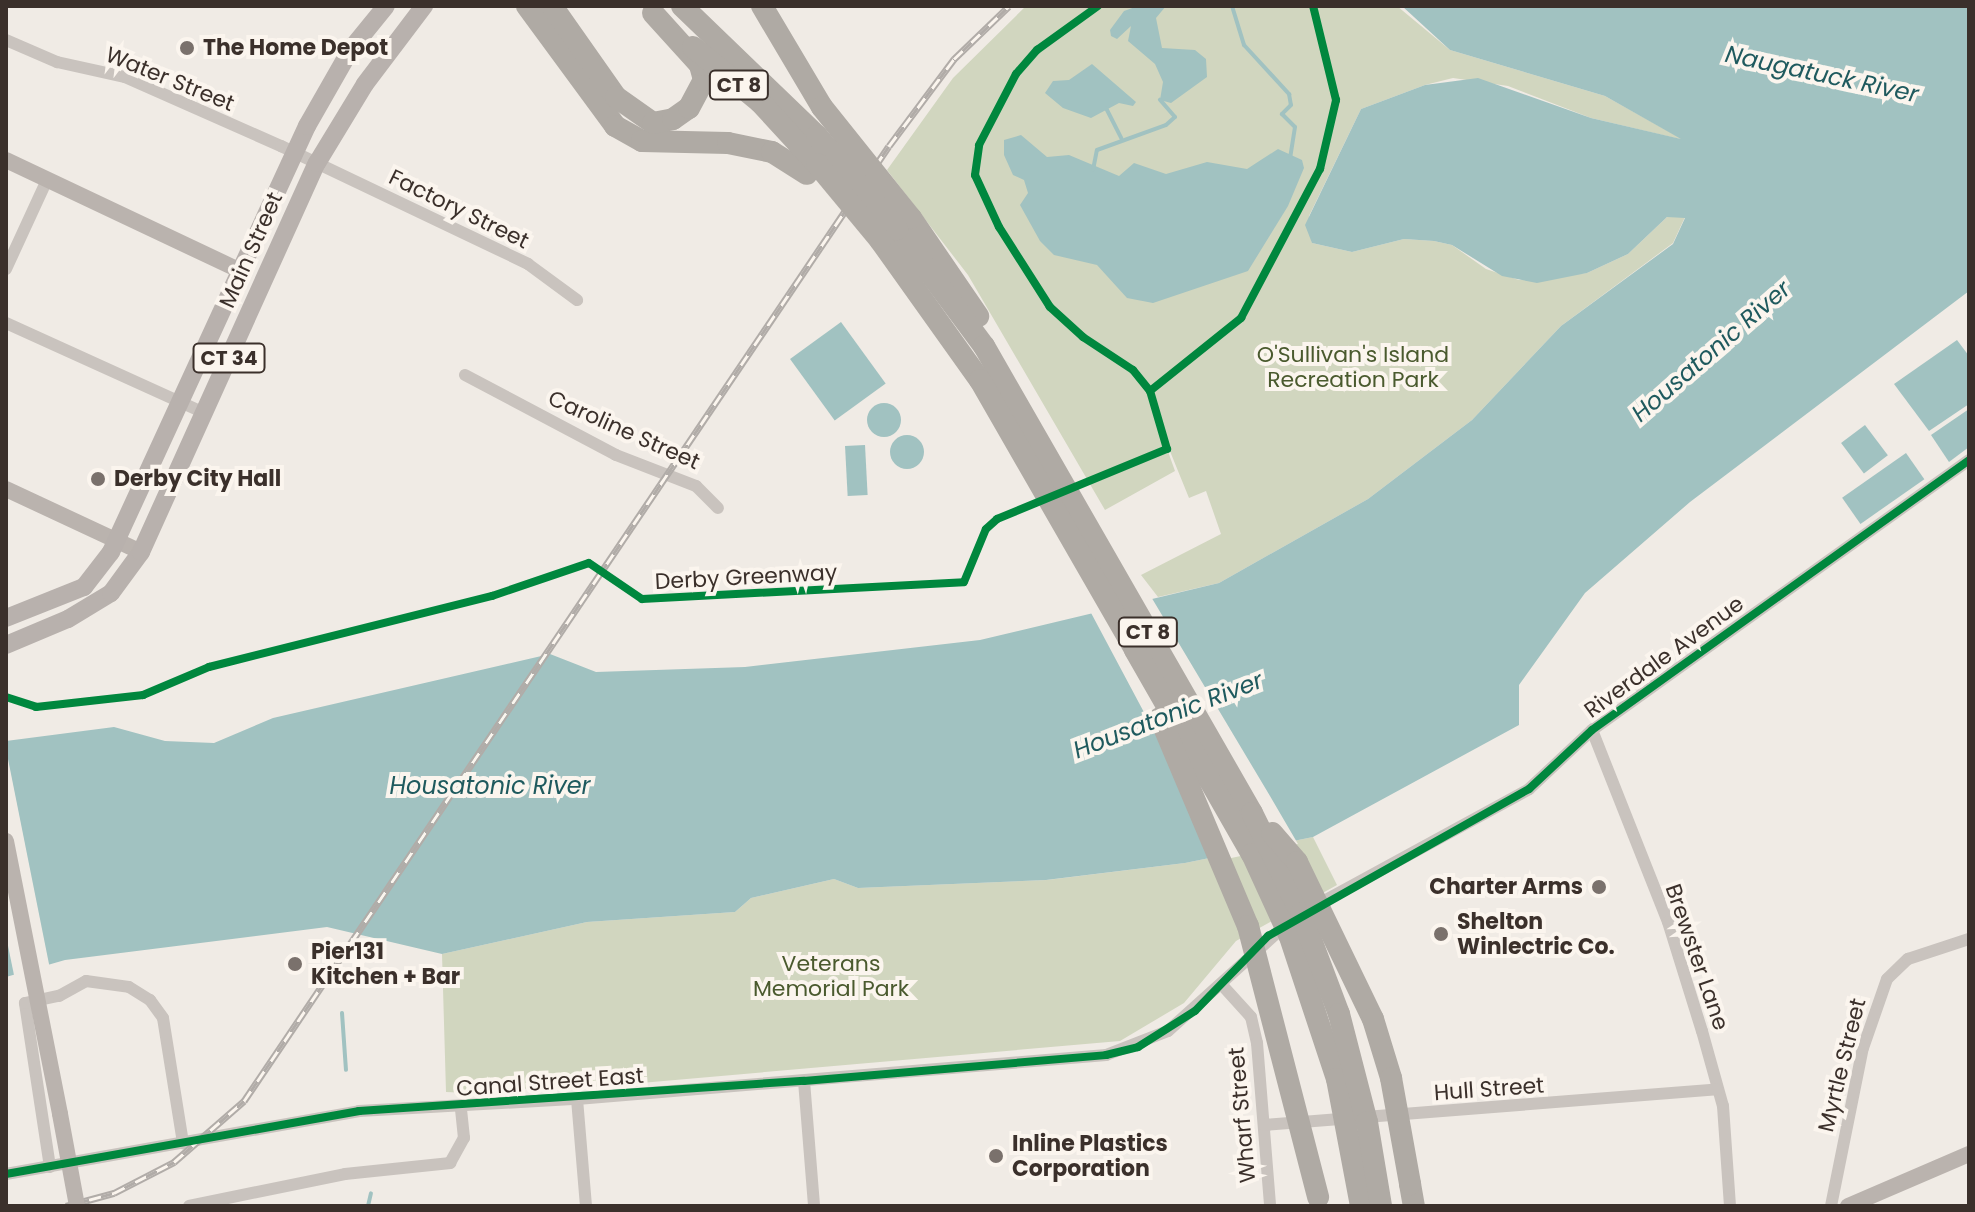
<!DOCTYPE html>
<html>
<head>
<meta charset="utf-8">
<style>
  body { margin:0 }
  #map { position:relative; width:1975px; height:1212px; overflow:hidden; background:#f0ebe5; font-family:Poppins,sans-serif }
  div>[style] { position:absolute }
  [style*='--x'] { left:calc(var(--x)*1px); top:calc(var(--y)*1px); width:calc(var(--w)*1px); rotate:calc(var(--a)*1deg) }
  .green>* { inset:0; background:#d1d6bf }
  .water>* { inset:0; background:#a1c2c1; transform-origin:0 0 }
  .round { border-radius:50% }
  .pier>* { inset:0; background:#f0ebe5 }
  .stream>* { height:4px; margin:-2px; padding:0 2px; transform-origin:2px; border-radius:2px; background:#a1c2c1 }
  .minor>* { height:12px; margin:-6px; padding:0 6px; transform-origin:6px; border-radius:6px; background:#c9c3be }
  .secondary>* { height:16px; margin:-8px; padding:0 8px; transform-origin:8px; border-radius:8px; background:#bab3ae }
  .primary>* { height:18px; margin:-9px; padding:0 9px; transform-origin:9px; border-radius:9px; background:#b8b1ad }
  .motorway>* { height:22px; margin:-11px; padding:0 11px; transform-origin:11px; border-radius:11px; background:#afaaa4 }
  .rail>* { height:7px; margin-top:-3.5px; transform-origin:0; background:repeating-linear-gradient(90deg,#fbf5ee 0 12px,#b1aca8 0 24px); box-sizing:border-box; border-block:2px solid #b1aca8 }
  .secondary-bridge>* { height:16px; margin:-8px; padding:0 8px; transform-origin:8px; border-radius:8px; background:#bab3ae }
  .motorway-bridge>* { height:22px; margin:-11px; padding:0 11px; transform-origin:11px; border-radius:11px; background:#afaaa4 }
  .cycleway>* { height:8px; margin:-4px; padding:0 4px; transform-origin:4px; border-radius:4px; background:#00873e }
  .dots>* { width:22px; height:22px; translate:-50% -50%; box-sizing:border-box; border:4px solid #fbf5ee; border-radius:50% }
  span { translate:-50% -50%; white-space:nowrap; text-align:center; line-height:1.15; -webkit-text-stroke:8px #fbf5ee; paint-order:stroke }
  .shield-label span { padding:2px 6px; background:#fbf5ee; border:2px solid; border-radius:6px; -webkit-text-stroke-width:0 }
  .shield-label { font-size:20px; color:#3b302b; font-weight:700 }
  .poi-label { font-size:22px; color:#3b302b; font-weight:700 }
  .left { translate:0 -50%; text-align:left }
  .right { translate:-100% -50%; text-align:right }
  .street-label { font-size:22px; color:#3b302b }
  .park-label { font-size:22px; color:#4a5a2e }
  .water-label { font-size:24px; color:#1f5a5e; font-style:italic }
  .frame { position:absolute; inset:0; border:8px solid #3b302b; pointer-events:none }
</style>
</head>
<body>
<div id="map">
  <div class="green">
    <div style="clip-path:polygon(1026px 6px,1397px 6px,1450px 50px,1605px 96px,1684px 140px,1591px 118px,1508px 86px,1453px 78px,1425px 85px,1361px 109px,1309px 216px,1312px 243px,1352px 252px,1404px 239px,1434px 241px,1452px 245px,1486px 269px,1519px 280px,1587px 273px,1628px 254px,1667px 217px,1685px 217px,1673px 243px,1561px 326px,1472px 420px,1368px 499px,1219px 583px,1158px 597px,1141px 575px,1221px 534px,1206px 491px,1189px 498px,1152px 407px,1175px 471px,1105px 510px,968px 275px,887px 170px,953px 78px)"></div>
    <div style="clip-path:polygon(1313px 837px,1337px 885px,1236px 941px,1184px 1003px,1120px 1041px,572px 1089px,560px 1083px,493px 1094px,446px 1092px,442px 954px,587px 922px,735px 912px,751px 898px,834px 879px,858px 888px,1047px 880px,1185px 863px)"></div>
  </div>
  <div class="water">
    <div style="clip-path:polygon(1138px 6px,1166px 6px,1156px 18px,1162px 48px,1195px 50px,1206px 59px,1207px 77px,1171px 103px,1160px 100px,1163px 82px,1155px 64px,1128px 41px,1131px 26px,1117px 39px,1111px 36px,1110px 30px,1124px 11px)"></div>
    <div style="clip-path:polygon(1402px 6px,1969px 6px,1969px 291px,1690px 502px,1585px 593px,1519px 685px,1519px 725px,1313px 837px,1185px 863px,1046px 880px,858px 888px,834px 879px,751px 898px,735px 912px,587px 922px,442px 954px,327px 927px,65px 960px,6px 977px,6px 741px,114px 727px,165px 741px,214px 743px,273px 718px,550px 654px,596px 672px,745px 667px,980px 640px,1219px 583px,1368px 499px,1472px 420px,1561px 326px,1673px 244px,1685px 218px,1667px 217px,1628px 254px,1587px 273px,1537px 283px,1502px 276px,1452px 245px,1434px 241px,1404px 239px,1352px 252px,1312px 243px,1305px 225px,1361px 109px,1425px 85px,1478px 78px,1591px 118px,1681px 139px,1605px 96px,1450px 50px)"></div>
    <div style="clip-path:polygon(1092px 64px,1136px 102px,1133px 106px,1119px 103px,1091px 118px,1063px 108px,1045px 93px,1053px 81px,1069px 80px)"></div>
    <div style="clip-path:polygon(1021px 135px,1047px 157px,1069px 155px,1119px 176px,1134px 163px,1166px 174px,1207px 162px,1247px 169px,1278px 149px,1302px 160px,1304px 168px,1288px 206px,1248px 271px,1153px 303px,1127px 298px,1097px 265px,1054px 255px,1040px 241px,1020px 205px,1028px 193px,1024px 180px,1013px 175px,1004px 155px,1004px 140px)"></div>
    <div style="left:841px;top:322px;width:76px;height:63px;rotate:54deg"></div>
    <div style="clip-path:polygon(1957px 340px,1969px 356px,1969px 404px,1929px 431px,1894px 384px)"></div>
    <div class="round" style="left:867px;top:403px;width:34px;height:34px"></div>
    <div style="clip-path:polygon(1969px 409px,1969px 447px,1949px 462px,1931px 435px)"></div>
    <div style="left:1865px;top:425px;width:38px;height:30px;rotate:53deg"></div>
    <div class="round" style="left:890px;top:435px;width:34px;height:34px"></div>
    <div style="left:865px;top:445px;width:50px;height:20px;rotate:87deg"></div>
    <div style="left:1906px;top:453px;width:32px;height:78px;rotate:55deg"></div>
  </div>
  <div class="pier">
    <div style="clip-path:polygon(1150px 595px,1270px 796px,1298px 844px,1212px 862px,1171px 763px,1090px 611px)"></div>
    <div style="clip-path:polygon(6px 749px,50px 969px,15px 980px,6px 936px)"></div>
  </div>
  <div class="stream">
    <div style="--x:1232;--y:6;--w:41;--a:72.9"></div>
    <div style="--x:1244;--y:45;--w:67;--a:47.4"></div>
    <div style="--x:1289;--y:94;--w:11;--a:80"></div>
    <div style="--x:1291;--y:105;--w:13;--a:135"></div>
    <div style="--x:1282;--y:114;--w:18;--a:45"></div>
    <div style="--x:1295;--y:127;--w:30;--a:99"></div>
    <div style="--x:1106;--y:108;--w:34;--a:63"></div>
    <div style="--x:1093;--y:170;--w:20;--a:-79"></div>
    <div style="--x:1097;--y:150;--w:73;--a:-19.9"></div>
    <div style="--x:1166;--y:125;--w:12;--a:-42"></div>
    <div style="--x:1175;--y:117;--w:23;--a:-131"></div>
    <div style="--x:342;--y:1013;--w:57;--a:86"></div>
    <div style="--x:368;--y:1206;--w:13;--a:-77"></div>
  </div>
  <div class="minor">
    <div style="--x:6;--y:40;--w:56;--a:23.3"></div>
    <div style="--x:57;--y:62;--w:70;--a:12.4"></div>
    <div style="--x:125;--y:77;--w:171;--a:23.9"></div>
    <div style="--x:281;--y:146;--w:274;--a:25.5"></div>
    <div style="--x:528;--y:264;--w:61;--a:36.3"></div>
    <div style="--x:6;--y:269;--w:98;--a:-65.3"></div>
    <div style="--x:6;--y:323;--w:217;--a:24.4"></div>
    <div style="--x:465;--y:375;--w:171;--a:27.9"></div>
    <div style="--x:616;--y:455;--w:86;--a:21.2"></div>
    <div style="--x:696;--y:486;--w:31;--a:45"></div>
    <div style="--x:1592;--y:730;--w:206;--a:68.4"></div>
    <div style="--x:1668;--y:922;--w:114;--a:72.7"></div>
    <div style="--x:1702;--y:1031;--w:78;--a:74.4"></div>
    <div style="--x:1723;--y:1106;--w:100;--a:86"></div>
    <div style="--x:1313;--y:907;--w:246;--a:-28.6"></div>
    <div style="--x:1529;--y:789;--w:86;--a:-43.1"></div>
    <div style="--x:1592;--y:730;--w:464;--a:-35.6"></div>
    <div style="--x:1222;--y:985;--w:43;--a:47.8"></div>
    <div style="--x:1251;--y:1017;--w:27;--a:77"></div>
    <div style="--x:1257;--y:1043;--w:164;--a:85.4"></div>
    <div style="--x:804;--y:1081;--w:125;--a:85.4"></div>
    <div style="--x:577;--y:1099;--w:107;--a:85.2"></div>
    <div style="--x:1264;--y:1125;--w:454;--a:-4.5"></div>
    <div style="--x:50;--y:1167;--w:166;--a:-98.7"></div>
    <div style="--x:25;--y:1003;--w:35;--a:-12"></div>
    <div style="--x:59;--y:996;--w:31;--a:-29"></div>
    <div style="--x:86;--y:981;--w:43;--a:7.9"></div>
    <div style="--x:129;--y:987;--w:25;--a:32"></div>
    <div style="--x:150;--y:1000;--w:22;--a:54"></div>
    <div style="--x:163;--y:1018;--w:127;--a:80.9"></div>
    <div style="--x:6;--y:1174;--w:359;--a:-10.1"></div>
    <div style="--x:359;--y:1111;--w:218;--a:-3.2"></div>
    <div style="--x:577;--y:1099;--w:531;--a:-4.75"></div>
    <div style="--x:1106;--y:1055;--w:66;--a:-21.2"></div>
    <div style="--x:1168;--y:1031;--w:161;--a:-42"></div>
    <div style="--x:189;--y:1206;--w:159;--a:-11.6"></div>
    <div style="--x:345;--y:1174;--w:106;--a:-6"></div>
    <div style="--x:450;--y:1163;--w:29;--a:-61"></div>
    <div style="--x:464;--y:1138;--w:31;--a:-96"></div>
    <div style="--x:1831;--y:1206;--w:161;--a:-78.6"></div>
    <div style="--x:1863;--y:1048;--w:73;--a:-70.8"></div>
    <div style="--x:1887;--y:979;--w:29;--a:-44"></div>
    <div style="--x:1908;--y:959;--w:64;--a:-18.2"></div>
  </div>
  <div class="secondary">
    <div style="--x:6;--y:160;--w:260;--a:25.3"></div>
    <div style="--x:6;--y:489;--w:149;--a:25"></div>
    <div style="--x:6;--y:841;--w:278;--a:78.8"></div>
    <div style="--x:1848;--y:1206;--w:132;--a:-23.3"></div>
  </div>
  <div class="primary">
    <div style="--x:6;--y:618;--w:84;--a:-21.7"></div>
    <div style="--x:84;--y:587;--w:44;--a:-52.4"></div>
    <div style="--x:111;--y:552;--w:469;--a:-65.3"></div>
    <div style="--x:307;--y:126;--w:89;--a:-60.3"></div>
    <div style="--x:351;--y:49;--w:55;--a:-50.9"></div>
    <div style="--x:6;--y:645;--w:67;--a:-22.8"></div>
    <div style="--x:68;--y:619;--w:50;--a:-31.2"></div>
    <div style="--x:111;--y:593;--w:51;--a:-53.8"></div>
    <div style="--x:141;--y:552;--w:427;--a:-65.7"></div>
    <div style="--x:317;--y:163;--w:92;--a:-58.7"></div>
    <div style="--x:365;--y:84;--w:98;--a:-52.9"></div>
  </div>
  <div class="motorway">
    <div style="--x:527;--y:6;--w:149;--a:53.7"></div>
    <div style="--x:615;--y:126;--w:31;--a:29"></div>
    <div style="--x:642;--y:141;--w:86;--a:1.3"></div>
    <div style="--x:728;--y:143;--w:45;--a:11.6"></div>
    <div style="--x:772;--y:152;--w:41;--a:32.2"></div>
    <div style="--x:552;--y:6;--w:111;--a:54.9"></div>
    <div style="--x:616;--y:97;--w:45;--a:35.1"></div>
    <div style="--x:653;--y:123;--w:20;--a:-11"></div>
    <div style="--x:673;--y:119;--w:19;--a:-35"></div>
    <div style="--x:689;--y:108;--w:32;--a:-62"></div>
    <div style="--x:704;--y:80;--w:16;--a:-105"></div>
    <div style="--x:700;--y:65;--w:70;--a:-132.1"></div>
    <div style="--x:682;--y:6;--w:187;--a:43.9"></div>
    <div style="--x:762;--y:6;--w:117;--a:59.3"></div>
    <div style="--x:693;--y:47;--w:87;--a:39.4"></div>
    <div style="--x:760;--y:102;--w:84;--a:47.4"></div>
    <div style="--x:911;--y:218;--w:119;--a:55.6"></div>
    <div style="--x:897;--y:229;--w:146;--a:53.4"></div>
    <div style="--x:984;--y:346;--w:538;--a:60.15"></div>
    <div style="--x:880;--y:240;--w:172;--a:54.5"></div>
    <div style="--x:980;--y:380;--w:311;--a:60.1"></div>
    <div style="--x:1410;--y:1184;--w:22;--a:80"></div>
  </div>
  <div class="rail">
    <div style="--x:66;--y:1206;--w:50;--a:-15.2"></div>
    <div style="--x:114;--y:1193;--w:68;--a:-27.3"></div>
    <div style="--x:174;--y:1162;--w:93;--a:-41.1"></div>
    <div style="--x:244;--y:1101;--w:1152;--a:-55.97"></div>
    <div style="--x:889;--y:146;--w:109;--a:-53.2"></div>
    <div style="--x:954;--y:59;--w:76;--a:-43.9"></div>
  </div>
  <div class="secondary-bridge">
    <div style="--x:60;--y:1114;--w:94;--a:79.5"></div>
  </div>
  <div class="motorway-bridge">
    <div style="--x:822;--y:107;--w:142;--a:51.3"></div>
    <div style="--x:817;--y:136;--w:123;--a:49.3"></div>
    <div style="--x:817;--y:164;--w:99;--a:50.3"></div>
    <div style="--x:1135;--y:650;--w:235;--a:60.2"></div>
    <div style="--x:1252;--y:854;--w:91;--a:65.4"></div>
    <div style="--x:1290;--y:937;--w:150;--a:71.7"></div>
    <div style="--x:1337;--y:1079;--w:129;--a:79.3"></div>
    <div style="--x:1160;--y:718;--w:226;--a:67.1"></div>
    <div style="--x:1248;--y:926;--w:280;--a:75.5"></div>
    <div style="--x:1252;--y:813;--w:111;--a:63.9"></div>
    <div style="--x:1301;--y:913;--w:108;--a:69.4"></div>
    <div style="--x:1339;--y:1014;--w:112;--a:75.5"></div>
    <div style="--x:1367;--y:1122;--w:85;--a:80.5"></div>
    <div style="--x:1272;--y:833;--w:38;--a:49"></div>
    <div style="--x:1297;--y:862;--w:174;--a:64.2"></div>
    <div style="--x:1373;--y:1019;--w:62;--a:73"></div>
    <div style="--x:1391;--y:1078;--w:108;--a:79.8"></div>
  </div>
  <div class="cycleway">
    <div style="--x:1150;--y:391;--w:117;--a:-38.7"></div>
    <div style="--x:1241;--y:318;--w:169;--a:-62.1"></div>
    <div style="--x:1320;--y:169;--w:71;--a:-76.9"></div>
    <div style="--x:1336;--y:100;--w:97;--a:-103.7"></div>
    <div style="--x:6;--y:697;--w:32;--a:18"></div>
    <div style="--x:36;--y:707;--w:108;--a:-6.4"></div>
    <div style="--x:143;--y:695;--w:72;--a:-23"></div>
    <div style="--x:209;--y:667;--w:292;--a:-14.1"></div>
    <div style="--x:492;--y:596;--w:102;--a:-18.8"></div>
    <div style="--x:589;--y:563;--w:64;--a:34.2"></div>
    <div style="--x:642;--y:599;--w:322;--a:-3"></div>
    <div style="--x:964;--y:582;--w:57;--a:-67.5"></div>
    <div style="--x:986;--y:529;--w:15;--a:-42"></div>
    <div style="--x:997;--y:519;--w:184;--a:-22.4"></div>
    <div style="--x:1167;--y:449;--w:60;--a:-106.3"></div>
    <div style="--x:1150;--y:391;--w:27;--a:-129"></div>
    <div style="--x:1133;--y:370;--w:60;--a:-146.6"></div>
    <div style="--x:1083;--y:337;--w:45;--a:-137.7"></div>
    <div style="--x:1050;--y:307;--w:95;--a:-122.5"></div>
    <div style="--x:999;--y:227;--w:57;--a:-114.8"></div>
    <div style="--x:975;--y:175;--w:30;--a:-82"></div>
    <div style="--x:979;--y:145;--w:80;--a:-62.5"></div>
    <div style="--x:1016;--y:74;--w:32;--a:-49"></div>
    <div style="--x:1037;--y:50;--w:75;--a:-35.8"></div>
    <div style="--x:6;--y:1174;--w:359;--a:-10.1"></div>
    <div style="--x:359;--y:1111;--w:446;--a:-3.9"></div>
    <div style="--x:804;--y:1081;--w:303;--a:-4.9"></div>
    <div style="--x:1106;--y:1055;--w:33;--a:-14"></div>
    <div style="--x:1138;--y:1047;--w:67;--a:-32.3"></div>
    <div style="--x:1195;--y:1011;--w:105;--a:-45.8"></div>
    <div style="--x:1268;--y:936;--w:300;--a:-29.4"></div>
    <div style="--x:1529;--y:789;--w:86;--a:-43.1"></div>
    <div style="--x:1592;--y:730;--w:464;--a:-35.6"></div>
  </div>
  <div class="dots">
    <div style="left:187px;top:48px;background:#7a716c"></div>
    <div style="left:98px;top:479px;background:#7a716c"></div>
    <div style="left:1599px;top:887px;background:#7a716c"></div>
    <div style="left:1441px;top:934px;background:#7a716c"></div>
    <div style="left:295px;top:964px;background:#7a716c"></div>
    <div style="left:996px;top:1156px;background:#7a716c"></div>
  </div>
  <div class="shield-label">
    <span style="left:739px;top:85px">CT 8</span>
    <span style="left:229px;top:358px">CT 34</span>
    <span style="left:1148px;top:632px">CT 8</span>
  </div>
  <div class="poi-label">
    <span class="left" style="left:203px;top:48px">The Home Depot</span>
    <span class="left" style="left:114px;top:479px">Derby City Hall</span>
    <span class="right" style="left:1583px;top:887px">Charter Arms</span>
    <span class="left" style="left:1457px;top:934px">Shelton<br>Winlectric Co.</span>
    <span class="left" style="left:311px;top:964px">Pier131<br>Kitchen + Bar</span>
    <span class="left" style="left:1012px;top:1156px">Inline Plastics<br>Corporation</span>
  </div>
  <div class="street-label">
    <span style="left:170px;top:79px;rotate:22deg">Water Street</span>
    <span style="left:459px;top:209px;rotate:26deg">Factory Street</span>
    <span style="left:251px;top:250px;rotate:-66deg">Main Street</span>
    <span style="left:624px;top:430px;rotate:24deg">Caroline Street</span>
    <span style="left:746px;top:577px;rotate:-3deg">Derby Greenway</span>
    <span style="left:1664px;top:657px;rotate:-36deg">Riverdale Avenue</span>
    <span style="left:1697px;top:957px;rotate:71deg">Brewster Lane</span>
    <span style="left:1842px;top:1065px;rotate:-76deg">Myrtle Street</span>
    <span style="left:550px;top:1082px;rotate:-4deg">Canal Street East</span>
    <span style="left:1489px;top:1089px;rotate:-4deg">Hull Street</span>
    <span style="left:1242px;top:1115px;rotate:-95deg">Wharf Street</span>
  </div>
  <div class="park-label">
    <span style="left:1353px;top:367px">O'Sullivan's Island<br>Recreation Park</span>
    <span style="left:831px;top:976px">Veterans<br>Memorial Park</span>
  </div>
  <div class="water-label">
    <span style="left:1822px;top:74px;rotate:12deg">Naugatuck River</span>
    <span style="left:1711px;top:351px;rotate:-41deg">Housatonic River</span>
    <span style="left:1168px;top:715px;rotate:-21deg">Housatonic River</span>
    <span style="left:490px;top:786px">Housatonic River</span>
  </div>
  <div class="frame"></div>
</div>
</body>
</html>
